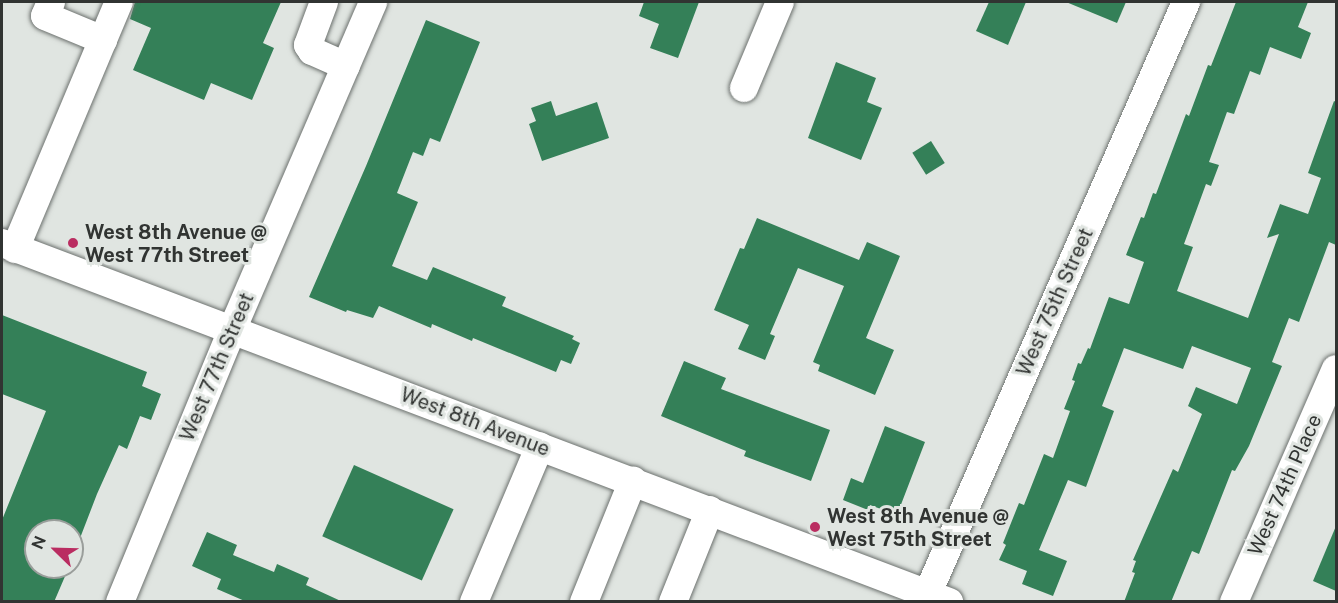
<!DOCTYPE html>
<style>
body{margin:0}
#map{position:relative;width:1338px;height:603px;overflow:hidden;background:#e0e5e1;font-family:"Public Sans",sans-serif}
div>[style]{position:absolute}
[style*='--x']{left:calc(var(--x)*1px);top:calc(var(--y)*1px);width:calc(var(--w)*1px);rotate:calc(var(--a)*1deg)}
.building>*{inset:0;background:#348058;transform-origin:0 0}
.roads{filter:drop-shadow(0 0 2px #6c716e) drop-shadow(0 0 2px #6c716e)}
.minor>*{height:28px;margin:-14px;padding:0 14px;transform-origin:14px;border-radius:14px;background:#fff}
.dots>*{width:16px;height:16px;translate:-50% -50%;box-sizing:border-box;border:3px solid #e0e5e1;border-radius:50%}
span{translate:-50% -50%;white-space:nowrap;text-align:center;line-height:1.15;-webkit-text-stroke:6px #e0e5e1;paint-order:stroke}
.poi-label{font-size:20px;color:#313432;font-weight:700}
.left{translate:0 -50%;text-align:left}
.street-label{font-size:20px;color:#313432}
.frame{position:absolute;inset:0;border:3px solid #313432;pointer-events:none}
.north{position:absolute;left:24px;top:519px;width:60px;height:60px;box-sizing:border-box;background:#e0e5e1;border:2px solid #9a9e9b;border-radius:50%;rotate:293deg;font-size:16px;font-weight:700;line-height:24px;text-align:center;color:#313432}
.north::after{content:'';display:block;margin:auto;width:21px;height:27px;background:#ba2d61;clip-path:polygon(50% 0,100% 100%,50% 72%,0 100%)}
</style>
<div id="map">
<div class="building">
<div style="clip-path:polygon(135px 2px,281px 2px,263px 43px,274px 48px,252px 100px,211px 83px,204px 100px,133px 70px,151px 28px,130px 19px)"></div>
<div style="clip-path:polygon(644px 2px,699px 2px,678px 58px,650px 48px,659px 24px,639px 16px)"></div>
<div style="clip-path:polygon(989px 2px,1026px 2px,1008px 45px,976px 31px)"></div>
<div style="clip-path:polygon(1066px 2px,1126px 2px,1117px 23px)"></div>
<div style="clip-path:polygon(1236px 2px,1308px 2px,1298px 27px,1311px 33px,1301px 59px,1270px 47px,1260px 75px,1250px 71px,1234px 114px,1227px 112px,1209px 162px,1219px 165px,1211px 186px,1206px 184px,1184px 244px,1193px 247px,1177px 291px,1248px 318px,1279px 234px,1267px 238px,1280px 204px,1308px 214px,1321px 178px,1308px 173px,1334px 101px,1336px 102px,1336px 245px,1329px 242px,1299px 322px,1289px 318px,1272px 362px,1282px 366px,1249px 446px,1235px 471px,1232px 470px,1199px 554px,1192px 551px,1171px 602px,1124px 602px,1135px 573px,1132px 572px,1136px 561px,1133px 560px,1173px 469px,1178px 472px,1202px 414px,1188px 406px,1196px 387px,1237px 404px,1251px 368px,1192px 346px,1183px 369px,1124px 348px,1102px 406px,1114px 411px,1086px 487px,1068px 480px,1039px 550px,1067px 561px,1053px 596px,1022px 584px,1027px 571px,999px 560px,1006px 545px,1003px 543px,1019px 503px,1024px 505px,1044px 454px,1053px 458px,1070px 411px,1064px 409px,1075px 381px,1072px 380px,1078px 363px,1081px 364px,1088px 348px,1090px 349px,1109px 297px,1129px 304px,1144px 262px,1126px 255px,1141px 217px,1144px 218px,1153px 193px,1156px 194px,1186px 114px,1189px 116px,1208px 65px,1211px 66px)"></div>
<div style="clip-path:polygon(426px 20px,480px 42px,440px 142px,430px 138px,423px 156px,413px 152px,397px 193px,418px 202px,392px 266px,427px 280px,433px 267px,506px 297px,502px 306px,574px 336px,572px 339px,580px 343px,571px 364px,561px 360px,556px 372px,473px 338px,472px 341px,432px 324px,431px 328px,379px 306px,373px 318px,347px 310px,346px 312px,309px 297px,366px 166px)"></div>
<div style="clip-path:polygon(836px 62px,876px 78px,867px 102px,882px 108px,861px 160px,808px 138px)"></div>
<div style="clip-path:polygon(551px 101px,556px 116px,597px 102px,609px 138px,542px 161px,529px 124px,536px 121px,531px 108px)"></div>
<div style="left:931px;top:141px;width:26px;height:22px;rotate:58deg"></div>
<div style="clip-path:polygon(757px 218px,859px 260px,867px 242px,900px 256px,866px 338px,894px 350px,875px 395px,818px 371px,820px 365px,813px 362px,844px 286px,798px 268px,770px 334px,775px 336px,765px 360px,738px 349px,749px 325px,714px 310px,740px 248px,744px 249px)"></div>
<div style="clip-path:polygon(2px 315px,147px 372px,142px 386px,161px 394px,151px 420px,140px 416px,127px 449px,119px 445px,97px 494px,72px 559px,72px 531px,36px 531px,36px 567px,69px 567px,54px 602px,2px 602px,2px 520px,46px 411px,2px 394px)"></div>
<div style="clip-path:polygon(684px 361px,726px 378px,721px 389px,830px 430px,811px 481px,744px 456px,746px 451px,661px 416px)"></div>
<div style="clip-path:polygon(885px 426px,925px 442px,897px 515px,870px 505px,868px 510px,843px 500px,851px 478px,863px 483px)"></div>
<div style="left:354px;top:465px;width:109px;height:78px;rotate:24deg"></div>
<div style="clip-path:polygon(1336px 526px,1336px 591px,1313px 581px)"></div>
<div style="clip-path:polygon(207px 532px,237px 545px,233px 555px,274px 572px,277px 564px,309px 578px,306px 585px,343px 602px,247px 602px,217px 589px,221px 579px,192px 566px)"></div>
</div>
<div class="roads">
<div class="minor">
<div style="--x:51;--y:2;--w:15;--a:113"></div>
<div style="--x:45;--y:16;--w:63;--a:22.5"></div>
<div style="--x:324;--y:2;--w:46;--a:110.4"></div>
<div style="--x:308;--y:45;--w:7;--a:56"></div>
<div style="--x:312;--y:51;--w:37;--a:24"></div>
<div style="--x:744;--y:88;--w:93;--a:-67.3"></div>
<div style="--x:2;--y:243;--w:1013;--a:20.76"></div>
<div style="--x:15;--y:249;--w:268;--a:-67.2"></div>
<div style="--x:120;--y:602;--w:294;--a:-67.6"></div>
<div style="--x:232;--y:330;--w:357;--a:-66.7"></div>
<div style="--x:474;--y:602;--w:169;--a:-67.1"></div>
<div style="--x:584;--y:602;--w:131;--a:-68"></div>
<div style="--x:673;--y:602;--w:99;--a:-68.1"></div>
<div style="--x:924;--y:602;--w:655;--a:-66.41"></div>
<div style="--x:1234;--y:602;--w:254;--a:-66.4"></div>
</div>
</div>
<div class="dots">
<div style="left:73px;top:243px;background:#ba2d61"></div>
<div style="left:815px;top:527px;background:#ba2d61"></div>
</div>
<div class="poi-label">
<span class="left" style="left:85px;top:244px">West 8th Avenue @<br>West 77th Street</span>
<span class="left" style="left:827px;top:528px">West 8th Avenue @<br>West 75th Street</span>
</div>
<div class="street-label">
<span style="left:1055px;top:302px;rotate:-66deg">West 75th Street</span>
<span style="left:217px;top:367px;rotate:-67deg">West 77th Street</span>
<span style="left:475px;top:422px;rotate:21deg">West 8th Avenue</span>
<span style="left:1285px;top:485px;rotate:-66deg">West 74th Place</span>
</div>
<div class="frame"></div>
<div class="north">N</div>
</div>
